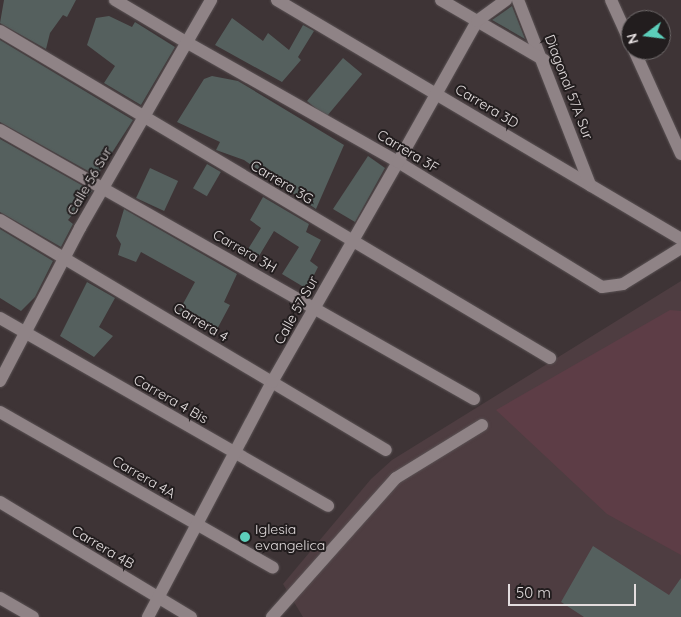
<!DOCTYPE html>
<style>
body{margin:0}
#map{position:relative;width:681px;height:617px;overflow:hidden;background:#3e3436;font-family:Quicksand,sans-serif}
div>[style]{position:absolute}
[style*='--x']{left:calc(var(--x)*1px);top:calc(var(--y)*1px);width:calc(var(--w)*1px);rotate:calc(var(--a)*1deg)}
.built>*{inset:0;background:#4e3d41}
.green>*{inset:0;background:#5d3d46}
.building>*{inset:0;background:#55605e;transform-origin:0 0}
.roads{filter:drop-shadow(0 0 1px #5a5254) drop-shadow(0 0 1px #5a5254)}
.minor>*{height:12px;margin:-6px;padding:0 6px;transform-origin:6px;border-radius:6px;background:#8f8386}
.tertiary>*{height:12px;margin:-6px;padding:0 6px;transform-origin:6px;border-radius:6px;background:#8f8386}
.dots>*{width:14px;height:14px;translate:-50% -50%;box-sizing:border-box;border:2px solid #221d1e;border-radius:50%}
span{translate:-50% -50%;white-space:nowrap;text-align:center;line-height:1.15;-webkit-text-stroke:4px #221d1e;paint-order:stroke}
.street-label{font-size:14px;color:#e3ddde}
.poi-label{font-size:14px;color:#e3ddde}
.left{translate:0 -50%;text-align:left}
.north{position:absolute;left:621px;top:10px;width:50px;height:50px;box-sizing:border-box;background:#221d1e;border:1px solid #6f6a6b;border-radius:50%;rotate:255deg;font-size:14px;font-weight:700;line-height:20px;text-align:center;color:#e3ddde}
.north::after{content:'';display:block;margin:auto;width:18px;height:22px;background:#5cceba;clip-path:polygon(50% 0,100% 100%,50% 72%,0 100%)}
.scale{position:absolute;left:508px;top:584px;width:128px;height:22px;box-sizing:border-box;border:2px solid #e3ddde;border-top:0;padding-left:6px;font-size:15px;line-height:18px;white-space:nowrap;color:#e3ddde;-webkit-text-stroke:4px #221d1e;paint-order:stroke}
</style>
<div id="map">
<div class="built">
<div style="clip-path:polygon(681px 281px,681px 617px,303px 617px,283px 584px,371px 479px,392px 460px)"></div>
</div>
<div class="green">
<div style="clip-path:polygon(670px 310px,681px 311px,681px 555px,607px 514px,496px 410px)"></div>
</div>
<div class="building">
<div style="clip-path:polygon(4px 0,76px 0,67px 17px,63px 15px,50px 33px,46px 49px,0 23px)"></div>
<div style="clip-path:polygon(512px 6px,525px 39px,492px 20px)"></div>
<div style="clip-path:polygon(109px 16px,132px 27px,135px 22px,175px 47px,141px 105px,104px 83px,115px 66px,87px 45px,96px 18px)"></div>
<div style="clip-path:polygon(232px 18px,263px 41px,268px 33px,289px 50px,303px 25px,314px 31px,298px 57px,301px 60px,282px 82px,215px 45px)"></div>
<div style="clip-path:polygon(0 40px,133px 120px,97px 176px,0 122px)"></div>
<div style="left:343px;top:58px;width:25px;height:56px;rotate:40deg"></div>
<div style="clip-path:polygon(212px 76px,238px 81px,344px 145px,316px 209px,244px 160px,216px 150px,220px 142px,177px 122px,204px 79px)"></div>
<div style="clip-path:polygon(0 139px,92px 191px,68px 220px,73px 224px,61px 247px,0 212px)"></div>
<div style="clip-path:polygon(368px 156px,385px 168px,355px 222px,333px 209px)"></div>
<div style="left:207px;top:164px;width:16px;height:28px;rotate:30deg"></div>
<div style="left:150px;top:168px;width:31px;height:33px;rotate:25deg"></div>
<div style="clip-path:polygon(263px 197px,309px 224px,306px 232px,321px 240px,310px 261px,318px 267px,307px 289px,282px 274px,299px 247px,274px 231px,256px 261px,245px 254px,261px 228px,250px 220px)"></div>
<div style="clip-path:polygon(124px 209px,237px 274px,224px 302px,230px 305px,215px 333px,178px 313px,195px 282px,141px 252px,136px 262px,118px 255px,121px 244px,116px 236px)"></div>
<div style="clip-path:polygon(0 229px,53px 261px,35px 297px,21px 311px,0 298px)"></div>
<div style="clip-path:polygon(87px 282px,115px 298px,99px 327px,113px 336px,94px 357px,60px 336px)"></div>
<div style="clip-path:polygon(593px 546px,669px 595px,681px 578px,681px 617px,584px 617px,561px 602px)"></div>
</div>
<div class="roads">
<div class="minor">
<div style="--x:115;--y:0;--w:82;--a:30.6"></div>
<div style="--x:277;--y:0;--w:469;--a:30.6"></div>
<div style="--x:518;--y:0;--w:199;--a:68.7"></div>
<div style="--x:611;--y:0;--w:48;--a:65.6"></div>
<div style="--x:477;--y:21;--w:78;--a:30.2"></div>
<div style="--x:0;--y:31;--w:640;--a:30.73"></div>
<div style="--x:634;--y:50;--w:114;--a:65.7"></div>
<div style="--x:0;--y:130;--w:545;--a:29.58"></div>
<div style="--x:0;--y:220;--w:449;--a:30.8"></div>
<div style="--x:0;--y:318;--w:378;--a:29.8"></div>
<div style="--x:0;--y:412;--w:314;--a:29.7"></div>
<div style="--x:0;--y:502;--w:223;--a:31.1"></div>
<div style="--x:0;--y:598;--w:38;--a:30"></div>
<div style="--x:148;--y:617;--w:266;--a:-62.2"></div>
<div style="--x:272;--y:382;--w:254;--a:-60.2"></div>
<div style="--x:398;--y:162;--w:239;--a:31.5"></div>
<div style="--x:602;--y:287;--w:21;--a:-8"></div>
<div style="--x:623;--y:284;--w:68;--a:-31.8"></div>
<div style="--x:272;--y:617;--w:186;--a:-48.3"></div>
<div style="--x:396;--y:478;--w:101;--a:-31.6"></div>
</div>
<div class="tertiary">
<div style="--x:441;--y:0;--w:42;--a:30.3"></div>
<div style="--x:186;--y:42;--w:244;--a:29.5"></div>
<div style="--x:398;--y:162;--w:162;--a:-60.7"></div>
<div style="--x:477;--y:21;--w:36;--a:-36"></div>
<div style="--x:0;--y:381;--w:173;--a:-62.4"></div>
<div style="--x:80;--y:228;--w:263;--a:-60.1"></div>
</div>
</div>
<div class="dots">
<div style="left:245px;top:537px;background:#5cceba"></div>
</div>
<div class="street-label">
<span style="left:569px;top:87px;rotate:69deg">Diagonal 57A Sur</span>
<span style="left:487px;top:106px;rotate:31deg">Carrera 3D</span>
<span style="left:408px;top:151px;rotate:31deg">Carrera 3F</span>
<span style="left:89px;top:181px;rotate:-60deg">Calle 56 Sur</span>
<span style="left:282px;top:182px;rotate:31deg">Carrera 3G</span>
<span style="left:245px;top:251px;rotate:30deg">Carrera 3H</span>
<span style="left:296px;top:310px;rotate:-61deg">Calle 57 Sur</span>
<span style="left:201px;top:322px;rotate:31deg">Carrera 4</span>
<span style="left:171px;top:399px;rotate:30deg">Carrera 4 Bis</span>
<span style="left:144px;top:477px;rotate:30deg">Carrera 4A</span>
<span style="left:103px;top:547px;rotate:31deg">Carrera 4B</span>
</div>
<div class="poi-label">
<span class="left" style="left:255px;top:537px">Iglesia<br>evangelica</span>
</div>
<div class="north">N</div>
<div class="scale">50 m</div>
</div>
